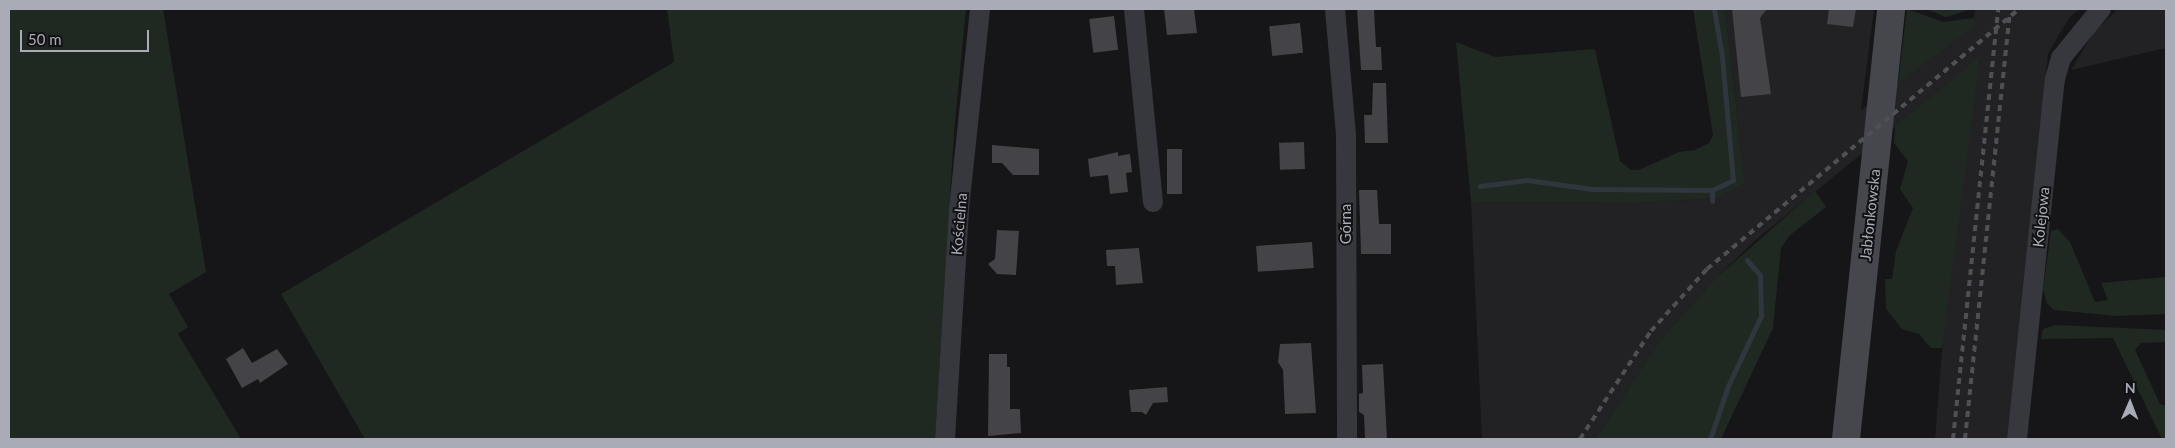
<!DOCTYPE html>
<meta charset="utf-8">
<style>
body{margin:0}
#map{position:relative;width:2175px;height:448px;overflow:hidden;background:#161618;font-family:Lato,sans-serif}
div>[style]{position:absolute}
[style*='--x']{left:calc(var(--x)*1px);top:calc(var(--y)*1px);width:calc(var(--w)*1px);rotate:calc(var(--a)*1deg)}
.built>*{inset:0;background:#222225}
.green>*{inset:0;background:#202822}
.stream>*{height:5px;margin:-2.5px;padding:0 2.5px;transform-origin:2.5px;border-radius:2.5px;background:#2f363d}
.building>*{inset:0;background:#434348;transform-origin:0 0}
.street>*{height:20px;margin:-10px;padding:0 10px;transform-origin:10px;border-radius:10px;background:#37383d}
.secondary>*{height:28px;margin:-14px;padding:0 14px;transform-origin:14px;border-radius:14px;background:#45474d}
.rail>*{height:4px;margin-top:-2px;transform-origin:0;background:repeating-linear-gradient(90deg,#4e5056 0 6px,transparent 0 11px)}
span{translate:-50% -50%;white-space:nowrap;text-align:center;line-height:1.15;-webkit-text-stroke:4px #111113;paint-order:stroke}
.street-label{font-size:15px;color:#a9acb7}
.frame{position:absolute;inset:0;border:10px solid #a9acb7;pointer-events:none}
.north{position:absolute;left:2105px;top:378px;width:50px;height:50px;-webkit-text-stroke:4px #111113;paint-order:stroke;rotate:1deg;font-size:14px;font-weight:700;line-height:20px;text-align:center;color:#a9acb7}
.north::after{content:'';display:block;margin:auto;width:18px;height:22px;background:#a9acb7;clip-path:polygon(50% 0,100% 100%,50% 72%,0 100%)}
.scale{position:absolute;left:20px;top:30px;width:129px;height:22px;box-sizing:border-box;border:2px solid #a9acb7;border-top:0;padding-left:6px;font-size:15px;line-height:18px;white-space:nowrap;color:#a9acb7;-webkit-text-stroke:4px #111113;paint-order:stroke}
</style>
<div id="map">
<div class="built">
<div style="clip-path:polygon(1725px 9px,1874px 9px,1861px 110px,1973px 27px,1975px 9px,2079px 9px,2069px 18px,2048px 54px,2007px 439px,1935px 439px,1947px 289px,1980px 58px,1758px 238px,1716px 278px,1661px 339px,1595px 439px,1482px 439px,1471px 202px,1639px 203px,1719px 198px,1745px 183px)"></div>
<div style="clip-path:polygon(2118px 9px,2166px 9px,2166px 48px,2071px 70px,2094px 32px)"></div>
</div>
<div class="green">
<div style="clip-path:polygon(9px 9px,163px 9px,206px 272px,169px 294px,188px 327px,178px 334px,241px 439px,9px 439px)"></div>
<div style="clip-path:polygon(667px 9px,966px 9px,954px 132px,935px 439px,365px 439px,281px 294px,674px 62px)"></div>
<div style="clip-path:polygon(1693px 9px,1725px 9px,1745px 183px,1719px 198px,1639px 203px,1471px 202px,1456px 42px,1495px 57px,1595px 49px,1620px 161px,1631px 170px,1639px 170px,1679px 152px,1695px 150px,1709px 143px,1713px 135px)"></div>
<div style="clip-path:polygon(1907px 9px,1943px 22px,1974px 18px,1974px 27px,1898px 83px)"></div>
<div style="clip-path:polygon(1926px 9px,1972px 9px,1946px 17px)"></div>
<div style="clip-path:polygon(1980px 57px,1942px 348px,1931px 348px,1919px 334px,1902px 329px,1886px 309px,1885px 279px,1892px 279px,1896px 251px,1913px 208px,1900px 189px,1908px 161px,1894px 143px,1895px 126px)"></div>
<div style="clip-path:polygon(1815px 191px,1826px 207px,1789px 236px,1781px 248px,1773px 328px,1721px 439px,1595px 439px,1661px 339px,1716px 278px)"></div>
<div style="clip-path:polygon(2058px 229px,2070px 242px,2095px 302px,2108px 300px,2101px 283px,2166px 277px,2166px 314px,2117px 316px,2054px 310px,2047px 303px,2043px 290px,2051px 231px)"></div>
<div style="clip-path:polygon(2056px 325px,2166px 330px,2166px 342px,2141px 343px,2135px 350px,2160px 404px,2166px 406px,2166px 439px,2162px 439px,2113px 338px,2041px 339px,2043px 329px)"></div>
</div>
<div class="stream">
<div style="--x:1480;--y:186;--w:47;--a:-7.3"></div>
<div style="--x:1527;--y:180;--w:66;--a:7.9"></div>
<div style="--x:1592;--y:189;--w:120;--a:0.5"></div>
<div style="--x:1712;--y:201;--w:11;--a:-90"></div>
<div style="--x:1712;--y:190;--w:23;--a:-25"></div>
<div style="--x:1733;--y:180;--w:124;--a:-95.1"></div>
<div style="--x:1722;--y:56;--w:48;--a:-99.7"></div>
<div style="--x:1710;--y:439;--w:56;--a:-71.2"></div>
<div style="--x:1728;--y:386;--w:77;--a:-64.8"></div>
<div style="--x:1761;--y:316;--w:41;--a:-91.4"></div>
<div style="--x:1760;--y:275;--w:20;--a:-131"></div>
</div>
<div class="building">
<div style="clip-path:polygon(1164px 9px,1194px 9px,1197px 33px,1167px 35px)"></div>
<div style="clip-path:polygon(1357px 9px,1374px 9px,1376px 47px,1381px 47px,1382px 70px,1361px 70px)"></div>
<div style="clip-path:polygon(1732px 9px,1767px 9px,1760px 18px,1771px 94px,1741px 97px)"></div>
<div style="clip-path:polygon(1829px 9px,1856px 9px,1853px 27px,1827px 24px)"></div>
<div style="left:1114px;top:16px;width:34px;height:25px;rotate:83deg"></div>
<div style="left:1300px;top:23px;width:30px;height:31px;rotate:84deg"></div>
<div style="clip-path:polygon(1373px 83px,1386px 83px,1388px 143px,1365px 143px,1364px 115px,1372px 115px)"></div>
<div style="left:1304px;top:142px;width:27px;height:25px;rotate:88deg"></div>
<div style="clip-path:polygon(992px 145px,1039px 149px,1039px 175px,1013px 175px,1002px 163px,992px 163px)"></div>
<div style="left:1167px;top:149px;width:15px;height:45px"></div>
<div style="clip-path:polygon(1118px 152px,1118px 156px,1130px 154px,1132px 172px,1126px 173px,1128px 192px,1110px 194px,1108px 175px,1090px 177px,1088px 159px)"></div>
<div style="clip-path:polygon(1359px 190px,1377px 190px,1379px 224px,1391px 224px,1391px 254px,1361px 254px)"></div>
<div style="clip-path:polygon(997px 230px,1019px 231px,1016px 275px,997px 274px,988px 264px,995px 259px)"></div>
<div style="left:1312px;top:242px;width:26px;height:56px;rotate:86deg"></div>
<div style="clip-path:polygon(1139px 248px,1143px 283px,1116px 285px,1115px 266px,1107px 266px,1106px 250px)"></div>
<div style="clip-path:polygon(1311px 343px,1316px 413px,1285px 414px,1283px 370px,1278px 362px,1280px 344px)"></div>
<div style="clip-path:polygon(243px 348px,252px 363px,277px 349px,288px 364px,260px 383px,258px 379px,242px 388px,226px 359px)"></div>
<div style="clip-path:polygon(989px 354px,1007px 354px,1007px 367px,1010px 367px,1010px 409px,1020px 409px,1021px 433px,988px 436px)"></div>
<div style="clip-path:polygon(1383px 364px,1387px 439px,1365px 439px,1364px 415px,1359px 412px,1359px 394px,1363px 393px,1362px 365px)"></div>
<div style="clip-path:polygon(1167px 387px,1168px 402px,1153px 403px,1146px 415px,1142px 412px,1131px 412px,1129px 390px)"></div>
</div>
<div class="street">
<div style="--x:1134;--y:9;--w:194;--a:84.4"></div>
<div style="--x:1335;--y:9;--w:127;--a:85"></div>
<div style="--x:1346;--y:136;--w:303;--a:89.8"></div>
<div style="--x:945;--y:439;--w:230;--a:-86.5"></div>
<div style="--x:959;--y:209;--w:201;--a:-84"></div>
<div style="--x:2017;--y:439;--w:362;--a:-84"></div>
<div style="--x:2055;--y:79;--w:22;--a:-74"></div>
<div style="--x:2061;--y:58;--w:63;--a:-50.8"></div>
</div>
<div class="secondary">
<div style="--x:1846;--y:439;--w:432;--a:-84"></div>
</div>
<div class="rail">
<div style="--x:1580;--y:439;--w:129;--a:-56.7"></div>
<div style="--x:1651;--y:331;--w:84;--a:-47.9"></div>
<div style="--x:1707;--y:269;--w:406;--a:-39.8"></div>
<div style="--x:1953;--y:439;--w:432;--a:-84"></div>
<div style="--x:1965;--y:439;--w:427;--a:-84"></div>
</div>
<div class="street-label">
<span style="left:1870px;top:215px;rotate:-84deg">Jabłonkowska</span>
<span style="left:2041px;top:217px;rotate:-84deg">Kolejowa</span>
<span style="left:959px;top:224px;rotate:-85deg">Kościelna</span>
<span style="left:1346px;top:224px;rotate:-90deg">Górna</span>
</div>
<div class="frame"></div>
<div class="north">N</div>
<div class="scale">50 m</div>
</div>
